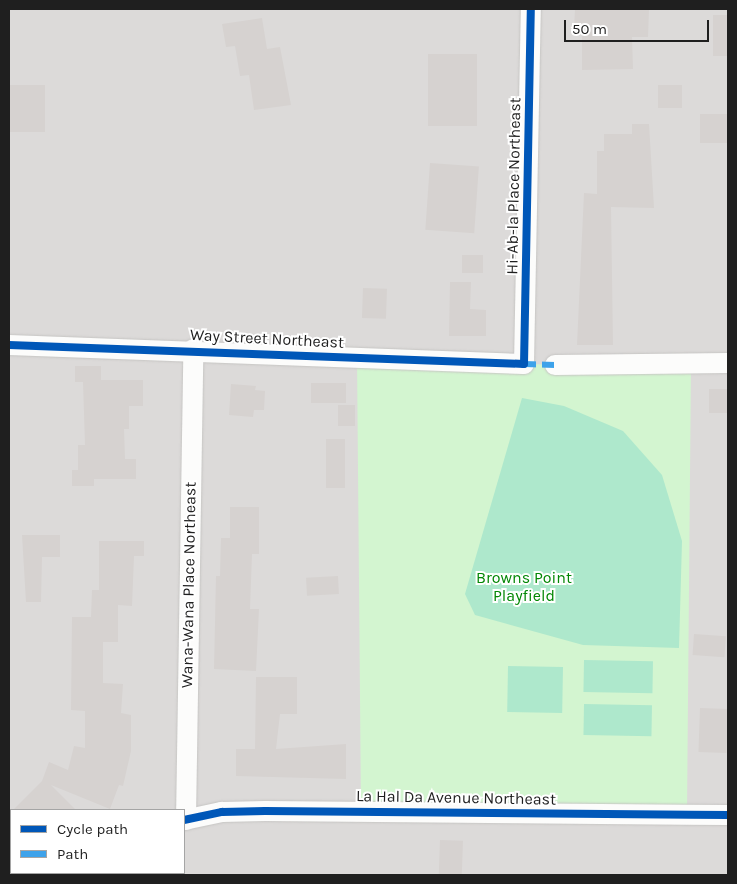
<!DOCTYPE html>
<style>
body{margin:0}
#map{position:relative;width:737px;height:884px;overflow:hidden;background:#edeae7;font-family:Karla,sans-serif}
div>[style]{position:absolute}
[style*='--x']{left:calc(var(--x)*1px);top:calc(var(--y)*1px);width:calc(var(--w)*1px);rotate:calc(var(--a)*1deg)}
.residential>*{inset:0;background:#dcdad9}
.park>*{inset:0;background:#d3f5d0}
.pitch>*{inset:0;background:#aee8cc;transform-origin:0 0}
.building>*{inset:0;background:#d6d2d0;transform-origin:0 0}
.roads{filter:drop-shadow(0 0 1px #c6c5c3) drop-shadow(0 0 1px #c6c5c3)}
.street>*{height:20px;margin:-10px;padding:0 10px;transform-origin:10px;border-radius:10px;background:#fcfcfb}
.quiet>*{height:6px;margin-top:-3px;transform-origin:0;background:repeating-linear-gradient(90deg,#3da2ea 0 12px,transparent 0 18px)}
.cycleway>*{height:8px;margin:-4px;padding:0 4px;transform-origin:4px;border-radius:4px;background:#0057b8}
span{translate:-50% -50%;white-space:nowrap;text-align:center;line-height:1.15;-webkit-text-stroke:4px #fff;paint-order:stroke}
.street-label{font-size:16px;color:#1f1f1f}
.park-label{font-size:16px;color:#028704}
.frame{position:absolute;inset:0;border:10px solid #1f1f1f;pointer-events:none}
.legend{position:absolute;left:10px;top:809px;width:175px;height:65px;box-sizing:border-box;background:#fff;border:1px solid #a5a5a5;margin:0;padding:6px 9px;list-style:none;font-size:15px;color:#1f1f1f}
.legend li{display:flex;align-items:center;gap:10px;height:25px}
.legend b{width:25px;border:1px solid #a5a5a5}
.scale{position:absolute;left:564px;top:20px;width:145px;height:22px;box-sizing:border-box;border:2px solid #1f1f1f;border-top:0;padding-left:6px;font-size:15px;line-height:18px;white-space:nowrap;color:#1f1f1f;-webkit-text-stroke:4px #fff;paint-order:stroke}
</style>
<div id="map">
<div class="residential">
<div style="clip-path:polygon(evenodd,9px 9px,728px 9px,728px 875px,9px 875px,9px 9px,11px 810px,184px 810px,184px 873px,11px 873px,11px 810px)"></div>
</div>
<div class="park">
<div style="clip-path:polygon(357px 357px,555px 365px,691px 363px,687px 814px,361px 810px)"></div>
</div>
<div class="pitch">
<div style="clip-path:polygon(522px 398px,564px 406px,623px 431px,662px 475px,682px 541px,679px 648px,583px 645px,475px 615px,465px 594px)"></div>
<div style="left:584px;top:660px;width:69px;height:32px;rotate:1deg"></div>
<div style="left:508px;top:666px;width:55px;height:46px;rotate:1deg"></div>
<div style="left:584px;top:704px;width:68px;height:31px;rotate:1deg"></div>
</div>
<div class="building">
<div style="clip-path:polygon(575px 9px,649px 9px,648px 37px,632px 37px,633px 69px,582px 70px,582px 29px,574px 29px)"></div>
<div style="left:713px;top:15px;width:15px;height:41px"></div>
<div style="clip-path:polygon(262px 18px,267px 49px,280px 47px,291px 105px,254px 110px,249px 75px,240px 76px,235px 46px,226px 47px,222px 24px)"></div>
<div style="left:428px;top:54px;width:49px;height:72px"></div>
<div style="left:9px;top:85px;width:36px;height:47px"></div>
<div style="left:658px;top:85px;width:24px;height:23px"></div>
<div style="left:700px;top:114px;width:27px;height:29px"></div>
<div style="clip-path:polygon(632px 124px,649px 124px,654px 208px,611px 207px,613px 345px,577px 345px,584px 193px,597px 194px,597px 151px,604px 151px,604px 134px,632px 134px)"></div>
<div style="left:430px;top:163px;width:49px;height:67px;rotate:4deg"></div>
<div style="left:462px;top:255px;width:21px;height:18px"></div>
<div style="clip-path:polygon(450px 282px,471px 282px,470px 309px,486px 310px,486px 336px,449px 336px)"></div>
<div style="left:363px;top:288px;width:24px;height:30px;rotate:2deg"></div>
<div style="clip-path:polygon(75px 366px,101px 366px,101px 380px,143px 380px,143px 406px,129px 406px,129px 429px,124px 429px,125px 459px,136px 459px,136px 479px,94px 479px,94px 486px,72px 486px,72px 470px,78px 470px,78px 445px,85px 445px,83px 382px,75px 382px)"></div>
<div style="left:311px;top:383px;width:35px;height:20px"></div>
<div style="clip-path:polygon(231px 384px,256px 386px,255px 390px,265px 391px,264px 410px,254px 410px,253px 417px,229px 415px)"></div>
<div style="left:709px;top:389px;width:19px;height:24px"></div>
<div style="left:338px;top:405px;width:17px;height:21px"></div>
<div style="left:326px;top:439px;width:19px;height:49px"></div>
<div style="clip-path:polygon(230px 507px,259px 507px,259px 554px,252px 554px,250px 609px,259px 609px,256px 671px,214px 669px,216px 576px,220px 576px,221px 538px,230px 538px)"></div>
<div style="clip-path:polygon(22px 535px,60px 535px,60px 557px,42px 557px,41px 602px,26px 602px)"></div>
<div style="clip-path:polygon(99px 541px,144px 541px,144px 556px,134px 556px,132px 606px,118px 605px,118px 642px,103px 642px,103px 683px,123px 684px,121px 713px,131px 715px,131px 751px,123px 786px,119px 785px,110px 809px,51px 785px,76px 810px,13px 810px,42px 781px,49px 762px,68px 770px,74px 746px,85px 748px,85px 711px,71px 710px,72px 617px,91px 617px,92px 590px,99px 590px)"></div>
<div style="left:338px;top:576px;width:18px;height:32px;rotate:87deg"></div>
<div style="left:694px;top:634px;width:32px;height:21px;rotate:4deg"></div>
<div style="clip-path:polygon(256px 677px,297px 677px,297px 714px,280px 714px,276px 749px,346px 744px,346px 779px,236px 776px,236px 749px,255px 749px)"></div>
<div style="left:700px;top:708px;width:28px;height:44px;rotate:2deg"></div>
<div style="left:440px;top:840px;width:23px;height:35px;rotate:2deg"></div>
</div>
<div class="roads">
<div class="street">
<div style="--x:9;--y:345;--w:515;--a:2.11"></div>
<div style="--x:524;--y:364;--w:355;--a:-88.9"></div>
<div style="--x:555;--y:365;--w:173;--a:-0.7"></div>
<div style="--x:184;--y:820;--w:39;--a:-12"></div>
<div style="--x:222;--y:812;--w:43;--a:-1.3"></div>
<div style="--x:265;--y:811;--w:463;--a:0.5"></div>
<div style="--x:186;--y:820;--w:471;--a:-89.1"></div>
<div style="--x:105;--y:875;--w:4;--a:-34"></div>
</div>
</div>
<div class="quiet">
<div style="--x:524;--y:364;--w:31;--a:2"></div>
</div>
<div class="cycleway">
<div style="--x:9;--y:345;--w:515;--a:2.11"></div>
<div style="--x:524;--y:364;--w:355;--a:-88.9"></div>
<div style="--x:184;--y:820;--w:39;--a:-12"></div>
<div style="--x:222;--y:812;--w:43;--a:-1.3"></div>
<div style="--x:265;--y:811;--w:463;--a:0.5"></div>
</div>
<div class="street-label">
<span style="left:514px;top:186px;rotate:-89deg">Hi-Ab-la Place Northeast</span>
<span style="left:267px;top:339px;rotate:3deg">Way Street Northeast</span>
<span style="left:189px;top:585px;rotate:-89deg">Wana-Wana Place Northeast</span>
<span style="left:456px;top:798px;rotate:1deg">La Hal Da Avenue Northeast</span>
</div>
<div class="park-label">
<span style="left:524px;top:587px">Browns Point<br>Playfield</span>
</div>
<div class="frame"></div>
<ul class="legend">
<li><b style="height:6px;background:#0057b8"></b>Cycle path</li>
<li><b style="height:6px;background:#3da2ea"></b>Path</li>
</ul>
<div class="scale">50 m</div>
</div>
